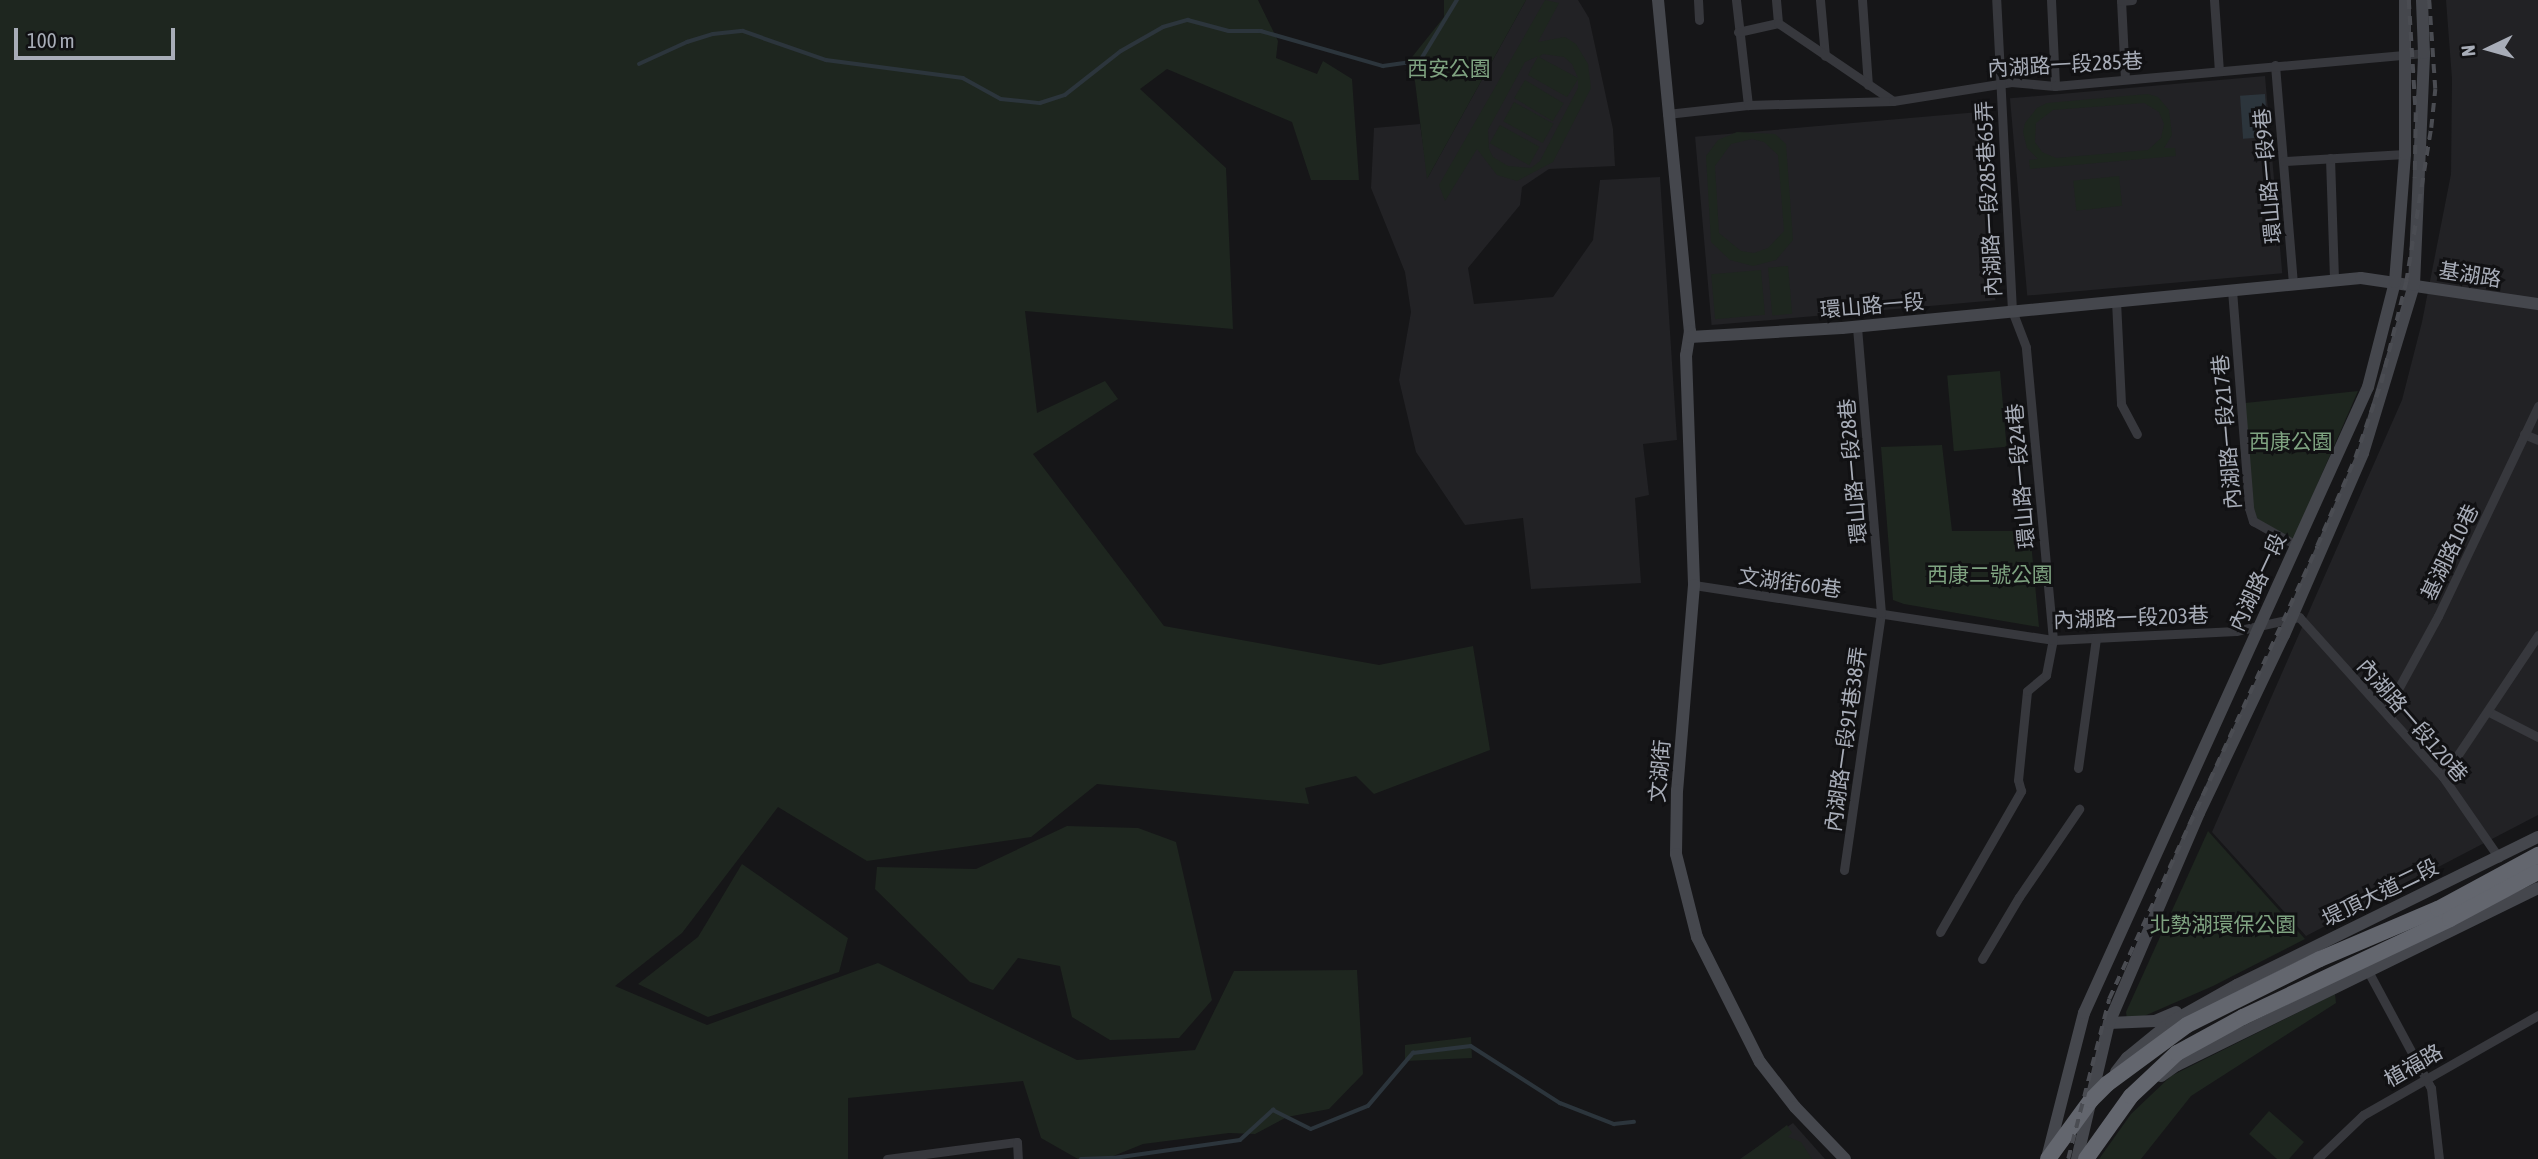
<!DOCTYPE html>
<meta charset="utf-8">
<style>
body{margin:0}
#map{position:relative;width:2538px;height:1159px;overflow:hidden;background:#161618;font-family:"Asap Condensed","Noto Sans TC",sans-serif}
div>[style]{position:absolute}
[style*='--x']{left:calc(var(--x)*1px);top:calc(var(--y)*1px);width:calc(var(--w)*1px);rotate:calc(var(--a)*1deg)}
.built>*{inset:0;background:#222225;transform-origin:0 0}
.green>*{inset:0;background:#1e261f;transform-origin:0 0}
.water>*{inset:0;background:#2c353c;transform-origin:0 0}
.stream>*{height:3.5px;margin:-1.75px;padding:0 1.75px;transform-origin:1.75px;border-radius:1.75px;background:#2c353c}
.street>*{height:9px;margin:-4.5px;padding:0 4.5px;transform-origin:4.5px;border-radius:4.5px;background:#37383d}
.secondary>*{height:12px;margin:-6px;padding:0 6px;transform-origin:6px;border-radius:6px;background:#45474d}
.highway>*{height:16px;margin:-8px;padding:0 8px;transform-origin:8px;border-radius:8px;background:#63666e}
.rail>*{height:3.5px;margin-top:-1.75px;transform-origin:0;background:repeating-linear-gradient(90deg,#4a4c52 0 9px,transparent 0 16px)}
span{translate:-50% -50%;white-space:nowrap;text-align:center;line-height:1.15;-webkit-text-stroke:6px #111113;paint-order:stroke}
.street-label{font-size:21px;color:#a8adb8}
.park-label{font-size:21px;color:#7fa381}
.north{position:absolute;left:2454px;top:14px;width:70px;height:70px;-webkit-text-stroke:5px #111113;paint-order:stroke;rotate:265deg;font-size:19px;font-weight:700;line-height:28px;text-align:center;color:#a8adb8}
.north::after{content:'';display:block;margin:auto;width:24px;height:32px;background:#a8adb8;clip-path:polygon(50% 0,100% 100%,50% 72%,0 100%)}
.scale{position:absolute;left:14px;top:28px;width:161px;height:32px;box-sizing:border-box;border:4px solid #a8adb8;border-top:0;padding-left:9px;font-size:21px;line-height:24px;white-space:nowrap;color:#a8adb8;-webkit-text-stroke:5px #111113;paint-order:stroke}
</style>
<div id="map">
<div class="built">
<div style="clip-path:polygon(1526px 0,1578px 0,1589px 18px,1613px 129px,1615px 166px,1549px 169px,1522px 187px,1520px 205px,1468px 268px,1474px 304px,1553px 297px,1593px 240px,1600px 180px,1660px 177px,1677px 440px,1643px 444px,1649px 495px,1635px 498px,1641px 583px,1531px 589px,1523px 518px,1465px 525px,1416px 452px,1399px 380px,1411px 312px,1405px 272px,1371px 188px,1374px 128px,1420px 124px,1428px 177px)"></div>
<div style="clip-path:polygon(2446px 0,2538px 0,2538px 815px,2306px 936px,2212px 832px,2402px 400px,2422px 322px,2451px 174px,2452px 79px)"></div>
<div style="left:2265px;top:76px;width:198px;height:256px;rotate:85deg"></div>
<div style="left:1979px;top:112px;width:189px;height:285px;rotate:85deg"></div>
<div style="clip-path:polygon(1793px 1123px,1825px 1159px,1740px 1159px)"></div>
</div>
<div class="green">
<div style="clip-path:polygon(0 0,1258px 0,1278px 41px,1276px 58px,1317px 74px,1323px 61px,1352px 79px,1359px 180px,1311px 180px,1292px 122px,1167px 69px,1140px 89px,1226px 168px,1233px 329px,1025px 311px,1037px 413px,1105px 381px,1118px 399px,1033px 454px,1164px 626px,1379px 665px,1473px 646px,1490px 750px,1374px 794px,1356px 776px,1305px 788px,1309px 804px,1097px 784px,1031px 837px,867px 861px,778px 807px,682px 933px,615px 986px,707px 1025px,878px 963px,1077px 1060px,1195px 1050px,1234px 971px,1357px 970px,1363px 1074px,1329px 1109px,1287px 1117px,1255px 1134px,1229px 1133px,1143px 1144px,1106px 1159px,1078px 1159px,1041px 1138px,1023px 1081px,848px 1098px,848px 1159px,0 1159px)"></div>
<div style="clip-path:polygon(1444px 0,1526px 0,1427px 179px,1412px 57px,1444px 17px)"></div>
<div style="clip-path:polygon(evenodd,1545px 0,1559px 3px,1538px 42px,1565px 37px,1576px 44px,1588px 64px,1591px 88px,1553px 162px,1517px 181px,1497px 175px,1477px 149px,1445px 201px,1439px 185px,1545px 0,1543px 54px,1564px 57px,1572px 64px,1578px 78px,1539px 57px,1543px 54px,1545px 0,1538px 56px,1528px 75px,1567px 97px,1578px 79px,1578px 88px,1540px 161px,1531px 168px,1508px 166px,1493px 157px,1489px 149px,1488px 130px,1525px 62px,1538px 56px)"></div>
<div style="left:1525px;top:80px;width:45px;height:21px;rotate:31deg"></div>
<div style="clip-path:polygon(evenodd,2148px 94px,2158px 97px,2169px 110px,2172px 135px,2164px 148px,2175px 148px,2176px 156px,2030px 169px,2029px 160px,2038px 159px,2027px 148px,2023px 132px,2025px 123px,2037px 108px,2047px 103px,2148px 94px,2144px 103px,2159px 112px,2164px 124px,2161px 138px,2148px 150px,2056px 158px,2042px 152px,2035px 142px,2036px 123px,2053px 110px,2144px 103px)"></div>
<div style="left:1514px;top:102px;width:45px;height:22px;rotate:29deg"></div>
<div style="left:1500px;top:125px;width:45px;height:21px;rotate:29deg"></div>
<div style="clip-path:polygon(evenodd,1737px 132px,1775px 134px,1786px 144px,1793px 240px,1776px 260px,1753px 266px,1730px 260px,1711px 242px,1706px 156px,1718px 140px,1737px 132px,1752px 139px,1764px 142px,1778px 155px,1784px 231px,1768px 248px,1754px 253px,1741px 251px,1719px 233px,1715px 166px,1731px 144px,1752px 139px)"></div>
<div style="left:2119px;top:176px;width:30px;height:46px;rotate:84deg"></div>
<div style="left:1788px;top:266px;width:48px;height:20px;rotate:85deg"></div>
<div style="left:1761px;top:270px;width:45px;height:50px;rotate:85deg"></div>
<div style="left:2000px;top:371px;width:76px;height:53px;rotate:85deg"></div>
<div style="clip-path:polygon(2358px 391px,2291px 545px,2254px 526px,2245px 403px)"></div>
<div style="clip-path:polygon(1942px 445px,1952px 531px,2030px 531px,2039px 627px,1904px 604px,1893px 600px,1881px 447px)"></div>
<div style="clip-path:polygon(1067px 826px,1138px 828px,1176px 842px,1212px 1000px,1179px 1038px,1110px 1040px,1072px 1017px,1060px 966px,1018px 958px,993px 990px,970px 982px,875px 889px,877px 867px,976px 869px)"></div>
<div style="clip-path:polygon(2208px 831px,2305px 939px,2213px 986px,2135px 1020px,2127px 1019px,2126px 1012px)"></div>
<div style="clip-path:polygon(742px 864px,848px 938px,839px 972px,708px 1017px,638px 984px,698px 937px)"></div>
<div style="clip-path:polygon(2335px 994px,2336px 1003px,2191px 1096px,2141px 1159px,2099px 1159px,2131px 1114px,2171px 1076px)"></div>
<div style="clip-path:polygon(1471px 1037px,1472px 1058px,1405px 1061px,1405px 1045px)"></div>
<div style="clip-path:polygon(2269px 1111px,2304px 1142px,2289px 1159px,2277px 1159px,2249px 1134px)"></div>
<div style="clip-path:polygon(1787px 1125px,1792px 1133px,1788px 1137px,1801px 1142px,1812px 1159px,1741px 1159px)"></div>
</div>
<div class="water">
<div style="left:2265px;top:94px;width:43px;height:25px;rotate:86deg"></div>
</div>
<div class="stream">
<div style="--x:639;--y:64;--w:53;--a:-24.6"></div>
<div style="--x:687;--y:42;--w:27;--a:-17"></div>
<div style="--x:713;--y:34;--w:30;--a:-6"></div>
<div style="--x:743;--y:31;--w:88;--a:19.3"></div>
<div style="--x:826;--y:60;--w:138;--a:7.5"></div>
<div style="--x:963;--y:78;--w:43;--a:28.9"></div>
<div style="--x:1001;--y:99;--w:39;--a:6"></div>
<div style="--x:1040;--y:103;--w:26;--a:-18"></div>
<div style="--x:1065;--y:95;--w:71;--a:-38.2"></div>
<div style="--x:1121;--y:51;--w:48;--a:-29.7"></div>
<div style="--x:1163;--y:27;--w:26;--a:-16"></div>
<div style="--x:1188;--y:20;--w:42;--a:15"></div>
<div style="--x:1229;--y:31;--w:32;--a:0"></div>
<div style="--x:1261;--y:31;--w:127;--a:16"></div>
<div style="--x:1383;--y:66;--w:37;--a:-8"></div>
<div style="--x:1420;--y:61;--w:71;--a:-58.8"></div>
<div style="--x:1081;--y:1159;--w:33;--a:-2"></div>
<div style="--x:1114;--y:1158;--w:127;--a:-8.1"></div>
<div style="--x:1240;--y:1140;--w:45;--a:-42.3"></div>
<div style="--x:1273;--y:1110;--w:42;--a:26.6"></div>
<div style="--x:1311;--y:1129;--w:61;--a:-22"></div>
<div style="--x:1368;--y:1106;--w:70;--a:-49.7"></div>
<div style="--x:1413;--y:1053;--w:58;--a:-6.9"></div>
<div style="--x:1471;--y:1046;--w:106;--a:32.6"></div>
<div style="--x:1560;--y:1103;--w:58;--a:21.3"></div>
<div style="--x:1614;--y:1124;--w:20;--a:-6"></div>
</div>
<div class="street">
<div style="--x:1698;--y:0;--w:20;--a:87"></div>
<div style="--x:1736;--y:0;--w:106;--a:83.5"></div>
<div style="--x:1776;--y:0;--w:23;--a:85"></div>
<div style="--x:1820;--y:0;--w:56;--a:84.9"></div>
<div style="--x:1862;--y:0;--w:85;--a:86"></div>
<div style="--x:2051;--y:0;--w:86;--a:87.3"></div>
<div style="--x:2121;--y:0;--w:79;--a:87.1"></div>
<div style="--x:2214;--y:0;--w:71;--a:86"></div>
<div style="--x:2121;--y:1;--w:11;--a:-5"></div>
<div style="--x:1738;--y:32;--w:41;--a:-12.7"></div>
<div style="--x:1778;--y:23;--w:139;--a:34.1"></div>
<div style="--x:2275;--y:65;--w:220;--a:85.3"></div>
<div style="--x:1667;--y:114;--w:81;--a:-6.3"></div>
<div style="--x:1748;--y:105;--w:145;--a:-1.6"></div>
<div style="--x:1893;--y:101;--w:120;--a:-9.1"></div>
<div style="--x:2011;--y:82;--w:44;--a:5.2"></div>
<div style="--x:2055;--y:86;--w:370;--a:-5.1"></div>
<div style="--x:2330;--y:158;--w:122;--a:88.1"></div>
<div style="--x:2284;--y:161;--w:121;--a:-3.3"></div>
<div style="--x:2232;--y:290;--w:219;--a:85.5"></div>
<div style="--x:2249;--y:508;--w:14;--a:73"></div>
<div style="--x:2253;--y:521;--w:49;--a:29.2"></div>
<div style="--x:2116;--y:301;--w:103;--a:87.2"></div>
<div style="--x:2121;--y:404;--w:34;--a:62"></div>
<div style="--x:2524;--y:434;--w:15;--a:23"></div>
<div style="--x:1694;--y:585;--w:363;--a:8.7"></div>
<div style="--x:2053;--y:640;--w:183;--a:-2.8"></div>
<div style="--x:2236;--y:631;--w:65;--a:-12.5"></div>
<div style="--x:2299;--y:617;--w:215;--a:48"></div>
<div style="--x:2443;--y:777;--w:98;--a:55.3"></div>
<div style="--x:2386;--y:711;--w:108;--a:-61.3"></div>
<div style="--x:2438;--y:616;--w:233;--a:-64.5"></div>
<div style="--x:2489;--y:712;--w:55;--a:27"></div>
<div style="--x:2078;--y:768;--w:131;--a:-82.1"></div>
<div style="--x:2443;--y:777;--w:171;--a:-56.2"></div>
<div style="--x:1844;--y:870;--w:260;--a:-81.8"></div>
<div style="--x:1881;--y:613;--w:288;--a:-94.8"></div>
<div style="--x:1940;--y:932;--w:163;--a:-60.1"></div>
<div style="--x:2021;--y:791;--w:11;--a:-105"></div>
<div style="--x:2018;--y:780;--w:89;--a:-84.2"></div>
<div style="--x:2027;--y:691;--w:25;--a:-40"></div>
<div style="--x:2046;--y:675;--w:36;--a:-79"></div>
<div style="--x:2053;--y:640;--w:294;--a:-95.3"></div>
<div style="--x:2026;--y:347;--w:39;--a:-111"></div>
<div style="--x:2012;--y:311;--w:311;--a:-92.9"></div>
<div style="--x:1982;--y:959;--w:72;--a:-59.2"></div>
<div style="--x:2019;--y:897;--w:107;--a:-55.7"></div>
<div style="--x:2369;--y:973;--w:131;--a:61.7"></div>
<div style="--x:2431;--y:1088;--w:71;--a:83.6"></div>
<div style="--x:887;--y:1159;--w:131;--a:-7.5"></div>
<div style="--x:1017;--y:1142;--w:17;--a:87"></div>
<div style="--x:2317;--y:1159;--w:64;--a:-43.7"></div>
<div style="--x:2363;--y:1115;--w:202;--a:-29.7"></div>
</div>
<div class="secondary">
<div style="--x:1658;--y:0;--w:333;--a:84.5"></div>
<div style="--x:1690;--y:331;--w:24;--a:99"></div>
<div style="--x:1686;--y:355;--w:230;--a:88"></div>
<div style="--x:1694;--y:585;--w:206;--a:94.7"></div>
<div style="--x:1677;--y:790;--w:64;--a:90.9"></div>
<div style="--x:1676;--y:854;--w:86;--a:75.8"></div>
<div style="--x:1697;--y:937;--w:140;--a:63.3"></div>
<div style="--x:1760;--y:1062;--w:57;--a:52.1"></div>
<div style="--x:1795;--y:1107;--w:72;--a:46.1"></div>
<div style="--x:1690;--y:337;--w:152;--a:-3.4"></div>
<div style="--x:1842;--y:328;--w:521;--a:-5.5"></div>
<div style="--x:2361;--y:278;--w:179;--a:8.4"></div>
<div style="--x:2109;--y:1023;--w:46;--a:-2.5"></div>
<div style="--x:2155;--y:1021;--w:23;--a:-23"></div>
<div style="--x:2116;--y:1072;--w:18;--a:-52"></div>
<div style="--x:2127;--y:1058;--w:57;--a:-39.3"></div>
<div style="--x:2171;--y:1022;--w:76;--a:-29.3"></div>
<div style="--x:2237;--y:985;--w:335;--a:-26.2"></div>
<div style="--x:2161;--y:1076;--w:19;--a:-35"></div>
<div style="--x:2177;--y:1065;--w:402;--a:-26.1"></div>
<div style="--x:2047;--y:1158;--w:150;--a:-75.7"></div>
<div style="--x:2084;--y:1013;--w:687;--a:-65.6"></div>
<div style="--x:2368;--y:387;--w:108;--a:-75.6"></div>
<div style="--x:2395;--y:282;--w:128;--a:-85.5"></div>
<div style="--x:2405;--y:154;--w:154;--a:-90"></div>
<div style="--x:2077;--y:1159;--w:140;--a:-76.8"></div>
<div style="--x:2109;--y:1023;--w:228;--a:-66.8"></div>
<div style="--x:2199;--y:813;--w:197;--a:-64.5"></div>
<div style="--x:2284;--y:635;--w:198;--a:-66.5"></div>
<div style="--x:2363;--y:453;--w:176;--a:-73.1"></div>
<div style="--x:2414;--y:285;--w:232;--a:-87.5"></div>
<div style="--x:2424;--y:53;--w:53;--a:-92.2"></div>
</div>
<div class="highway">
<div style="--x:2048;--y:1159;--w:73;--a:-53.9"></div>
<div style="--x:2091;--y:1100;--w:23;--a:-45"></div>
<div style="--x:2107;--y:1084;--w:99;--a:-36.4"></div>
<div style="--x:2187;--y:1025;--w:148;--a:-26.4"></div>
<div style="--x:2320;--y:959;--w:128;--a:-23"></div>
<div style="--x:2438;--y:909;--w:114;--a:-28.4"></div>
<div style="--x:2086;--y:1159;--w:77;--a:-54.5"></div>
<div style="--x:2131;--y:1096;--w:63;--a:-43.1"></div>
<div style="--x:2177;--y:1053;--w:75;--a:-28.6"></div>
<div style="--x:2243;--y:1017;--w:229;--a:-25.3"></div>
<div style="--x:2450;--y:919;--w:100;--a:-28.1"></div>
</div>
<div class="rail">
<div style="--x:2409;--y:0;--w:113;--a:86.5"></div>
<div style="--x:2416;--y:113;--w:65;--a:90.9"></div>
<div style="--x:2068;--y:1159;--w:165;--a:-75.6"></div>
<div style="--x:2109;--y:999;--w:498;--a:-65.3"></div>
<div style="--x:2317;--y:546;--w:96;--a:-66.6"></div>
<div style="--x:2355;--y:458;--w:79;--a:-70.9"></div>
<div style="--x:2381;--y:383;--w:104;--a:-76.1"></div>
<div style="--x:2406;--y:282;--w:156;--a:-80.8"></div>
<div style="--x:2431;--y:128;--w:39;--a:-84"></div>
<div style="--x:2435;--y:89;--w:89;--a:-93.9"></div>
</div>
<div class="street-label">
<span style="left:2065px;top:64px;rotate:-3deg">內湖路一段285巷</span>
<span style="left:2267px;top:176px;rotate:-95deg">環山路一段9巷</span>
<span style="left:1988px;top:199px;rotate:-93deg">內湖路一段285巷65弄</span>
<span style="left:2470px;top:274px;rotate:9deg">基湖路</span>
<span style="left:1872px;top:305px;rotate:-5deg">環山路一段</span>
<span style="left:2226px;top:432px;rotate:-95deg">內湖路一段217巷</span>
<span style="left:1852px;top:471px;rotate:-95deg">環山路一段28巷</span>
<span style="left:2020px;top:476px;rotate:-95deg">環山路一段24巷</span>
<span style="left:2449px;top:552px;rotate:-64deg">基湖路10巷</span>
<span style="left:1790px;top:582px;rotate:8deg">文湖街60巷</span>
<span style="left:2257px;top:582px;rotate:-65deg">內湖路一段</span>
<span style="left:2131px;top:617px;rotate:-2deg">內湖路一段203巷</span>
<span style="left:2413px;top:720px;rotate:49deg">內湖路一段120巷</span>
<span style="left:1845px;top:739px;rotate:-82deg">內湖路一段91巷38弄</span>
<span style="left:1659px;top:771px;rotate:-85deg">文湖街</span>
<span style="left:2380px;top:892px;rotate:-26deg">堤頂大道二段</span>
<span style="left:2413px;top:1065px;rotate:-30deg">植福路</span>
</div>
<div class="park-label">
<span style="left:1449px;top:68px">西安公園</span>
<span style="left:2291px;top:441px">西康公園</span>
<span style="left:1990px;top:574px">西康二號公園</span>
<span style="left:2223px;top:924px">北勢湖環保公園</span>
</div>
<div class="north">N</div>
<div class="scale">100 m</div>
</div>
